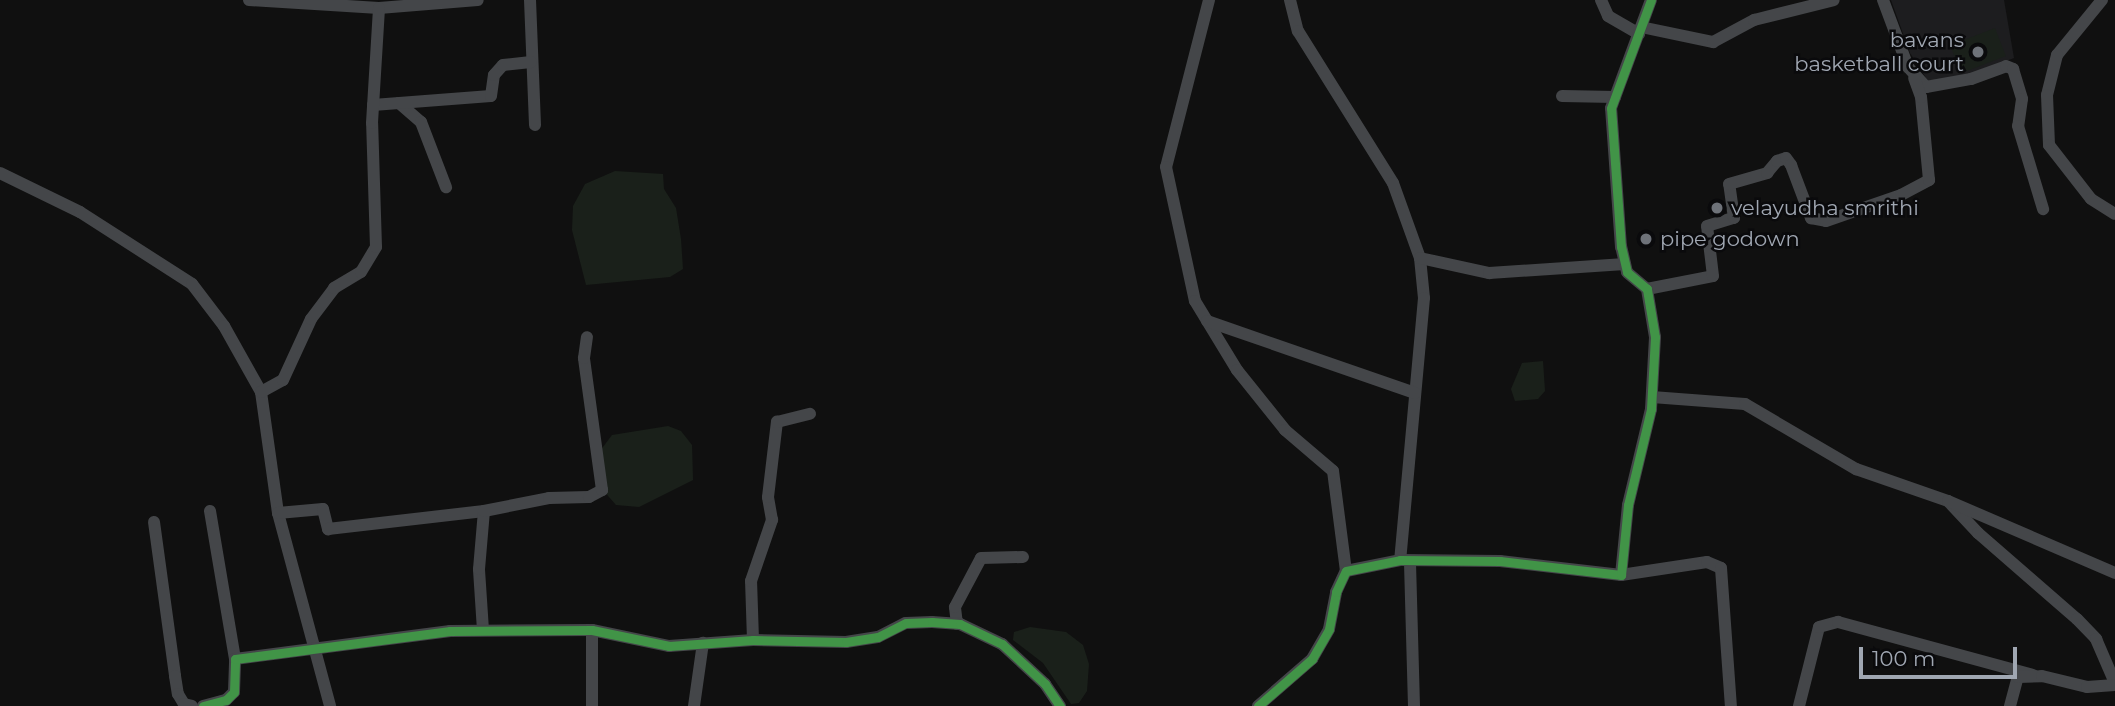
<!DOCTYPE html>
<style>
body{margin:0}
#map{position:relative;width:2115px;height:706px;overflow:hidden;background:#101010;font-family:Montserrat,sans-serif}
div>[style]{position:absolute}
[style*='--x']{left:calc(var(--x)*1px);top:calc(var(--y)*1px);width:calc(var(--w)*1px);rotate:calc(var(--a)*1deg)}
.built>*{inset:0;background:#1d1d1f}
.green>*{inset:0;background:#1a201a;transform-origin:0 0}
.minor>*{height:12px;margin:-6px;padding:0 6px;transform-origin:6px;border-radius:6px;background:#444649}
.cycleway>*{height:9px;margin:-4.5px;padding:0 4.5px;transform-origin:4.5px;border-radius:4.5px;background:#419447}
.dots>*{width:19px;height:19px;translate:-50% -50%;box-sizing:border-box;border:4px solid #0a0a0c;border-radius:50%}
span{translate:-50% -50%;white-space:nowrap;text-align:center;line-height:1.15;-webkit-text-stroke:5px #0a0a0c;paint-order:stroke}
.poi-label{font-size:21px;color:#a0a7b2}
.right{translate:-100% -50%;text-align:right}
.left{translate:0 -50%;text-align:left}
.scale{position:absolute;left:1859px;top:647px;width:158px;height:32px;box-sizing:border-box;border:4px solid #a0a7b2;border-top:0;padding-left:9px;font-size:21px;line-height:24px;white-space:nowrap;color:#a0a7b2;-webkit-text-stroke:5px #0a0a0c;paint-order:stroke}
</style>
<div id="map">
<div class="built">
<div style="clip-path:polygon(1891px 0,2004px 0,2014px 58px,1968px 76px,1928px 81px,1910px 53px)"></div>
</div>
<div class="green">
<div style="left:1995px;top:28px;width:30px;height:48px;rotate:69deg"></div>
<div style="clip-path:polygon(615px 171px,663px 174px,664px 189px,676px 208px,681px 239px,683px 269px,670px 277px,586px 285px,572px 230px,573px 206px,585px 184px)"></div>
<div style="clip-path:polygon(1543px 361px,1545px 391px,1538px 399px,1515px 401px,1511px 389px,1522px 363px)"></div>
<div style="clip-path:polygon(668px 426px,681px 431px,692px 445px,693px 480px,639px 507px,616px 505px,602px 489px,594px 459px,612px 435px)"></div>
<div style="clip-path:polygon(1030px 627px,1066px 632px,1083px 645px,1089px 664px,1087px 691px,1079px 703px,1071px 704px,1043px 663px,1013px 640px,1014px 632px)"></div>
</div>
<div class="minor">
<div style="--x:249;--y:0;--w:130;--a:3.5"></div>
<div style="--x:379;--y:8;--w:99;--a:-4.6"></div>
<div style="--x:530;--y:0;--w:125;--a:87.7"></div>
<div style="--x:1209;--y:0;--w:172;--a:104.4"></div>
<div style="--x:1166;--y:167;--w:137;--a:77.8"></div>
<div style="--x:1195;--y:301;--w:81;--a:58.7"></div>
<div style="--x:1237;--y:370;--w:77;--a:51.3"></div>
<div style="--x:1285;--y:430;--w:63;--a:40.5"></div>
<div style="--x:1333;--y:471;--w:101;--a:82.6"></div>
<div style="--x:1290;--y:0;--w:32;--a:76"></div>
<div style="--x:1298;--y:31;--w:179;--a:58"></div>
<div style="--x:1393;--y:183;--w:80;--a:70.2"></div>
<div style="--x:1420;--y:258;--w:40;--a:84.3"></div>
<div style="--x:1424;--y:298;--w:263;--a:95.2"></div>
<div style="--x:1601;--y:0;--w:17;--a:66"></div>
<div style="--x:1608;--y:16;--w:36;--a:30"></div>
<div style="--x:1883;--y:0;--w:72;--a:69.5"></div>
<div style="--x:1908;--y:67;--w:27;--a:48"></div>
<div style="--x:1926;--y:87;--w:46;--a:-10.1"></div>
<div style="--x:1971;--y:79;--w:37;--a:-20"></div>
<div style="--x:2006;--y:66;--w:8;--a:23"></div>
<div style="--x:2013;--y:69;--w:31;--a:73"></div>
<div style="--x:2022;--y:99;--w:27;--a:98"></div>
<div style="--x:2018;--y:126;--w:87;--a:73.2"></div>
<div style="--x:2102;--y:0;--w:71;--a:129.3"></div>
<div style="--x:2057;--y:55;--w:41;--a:104"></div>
<div style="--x:2047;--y:95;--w:50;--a:87.7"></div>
<div style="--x:2049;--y:145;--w:68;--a:52.1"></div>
<div style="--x:2091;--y:199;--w:28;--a:32"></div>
<div style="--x:1641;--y:27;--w:74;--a:11.8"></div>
<div style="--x:1713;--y:42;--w:47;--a:-28.2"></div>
<div style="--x:1754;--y:20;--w:82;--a:-14"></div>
<div style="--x:1562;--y:96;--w:53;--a:1.1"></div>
<div style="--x:399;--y:103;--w:29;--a:41"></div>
<div style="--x:421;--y:122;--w:70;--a:69"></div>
<div style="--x:373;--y:105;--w:118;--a:-4.4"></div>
<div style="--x:491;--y:96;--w:21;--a:-82"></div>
<div style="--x:494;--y:75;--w:13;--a:-48"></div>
<div style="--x:503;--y:65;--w:28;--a:-6"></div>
<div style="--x:0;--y:173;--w:89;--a:26"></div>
<div style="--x:80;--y:212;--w:133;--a:32.7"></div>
<div style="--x:192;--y:284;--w:53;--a:52.7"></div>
<div style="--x:224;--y:326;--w:76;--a:60.7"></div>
<div style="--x:261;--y:392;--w:122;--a:82"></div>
<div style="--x:278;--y:513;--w:200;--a:74.9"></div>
<div style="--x:1420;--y:258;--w:71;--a:12.3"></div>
<div style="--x:1489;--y:273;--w:136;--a:-3.8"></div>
<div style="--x:1647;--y:289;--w:67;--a:-11.1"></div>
<div style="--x:1713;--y:276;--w:50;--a:-96.8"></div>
<div style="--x:1707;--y:226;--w:28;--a:-17"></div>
<div style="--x:1734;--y:218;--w:34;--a:-98"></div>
<div style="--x:1729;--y:184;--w:40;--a:-16"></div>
<div style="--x:1767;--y:173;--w:16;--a:-50"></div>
<div style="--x:1777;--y:161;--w:9;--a:-18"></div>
<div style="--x:1786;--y:158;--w:9;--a:54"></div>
<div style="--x:1791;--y:165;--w:57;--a:69.3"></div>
<div style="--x:1811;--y:218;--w:15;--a:11"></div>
<div style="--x:1826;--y:221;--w:79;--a:-19.1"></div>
<div style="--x:1901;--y:195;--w:32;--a:-28"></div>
<div style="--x:1929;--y:180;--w:83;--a:-95.5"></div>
<div style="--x:1921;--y:97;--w:20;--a:-110"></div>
<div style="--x:1207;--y:321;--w:220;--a:19.1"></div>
<div style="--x:261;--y:392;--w:25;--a:-29"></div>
<div style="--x:283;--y:380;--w:67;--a:-65.3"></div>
<div style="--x:311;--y:319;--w:39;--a:-53"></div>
<div style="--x:334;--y:288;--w:31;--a:-31"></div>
<div style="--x:361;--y:272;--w:29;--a:-59"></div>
<div style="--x:376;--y:247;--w:124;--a:-91.8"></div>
<div style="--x:372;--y:123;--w:115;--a:-86.5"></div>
<div style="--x:1652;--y:397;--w:93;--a:4.3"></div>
<div style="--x:1745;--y:404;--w:129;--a:30.4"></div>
<div style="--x:1856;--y:469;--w:97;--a:19.2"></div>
<div style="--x:1948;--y:501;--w:44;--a:46.8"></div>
<div style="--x:1978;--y:533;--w:131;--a:41"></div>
<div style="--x:2077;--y:619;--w:28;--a:46"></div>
<div style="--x:2096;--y:639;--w:48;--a:66.6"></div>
<div style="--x:1948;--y:501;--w:182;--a:23.3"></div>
<div style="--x:210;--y:511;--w:150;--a:80.4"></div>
<div style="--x:278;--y:513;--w:45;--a:-5.1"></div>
<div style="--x:323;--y:509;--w:21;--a:76"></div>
<div style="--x:328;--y:529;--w:157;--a:-6.6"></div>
<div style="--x:154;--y:522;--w:155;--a:82.2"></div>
<div style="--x:175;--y:676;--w:18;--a:81"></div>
<div style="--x:178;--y:694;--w:12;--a:59"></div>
<div style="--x:184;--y:704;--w:8;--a:14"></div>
<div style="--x:1410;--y:563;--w:143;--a:88.4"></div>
<div style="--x:1621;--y:575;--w:87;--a:-8.6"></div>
<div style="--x:1707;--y:562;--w:15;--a:23"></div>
<div style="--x:1721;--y:568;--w:138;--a:85.9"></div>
<div style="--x:957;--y:624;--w:17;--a:-97"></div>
<div style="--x:955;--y:607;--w:55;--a:-62"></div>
<div style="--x:981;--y:558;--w:42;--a:-1.4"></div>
<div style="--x:483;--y:630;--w:61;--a:-93.8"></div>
<div style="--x:479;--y:569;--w:58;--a:-85.1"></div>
<div style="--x:484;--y:511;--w:66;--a:-11.3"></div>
<div style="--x:549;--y:498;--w:40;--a:-1.4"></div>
<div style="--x:589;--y:497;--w:15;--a:-28"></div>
<div style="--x:602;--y:490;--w:133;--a:-97.8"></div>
<div style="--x:584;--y:358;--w:21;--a:-82"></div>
<div style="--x:753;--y:640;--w:59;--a:-91.9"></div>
<div style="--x:751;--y:581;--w:65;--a:-71"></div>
<div style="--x:772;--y:520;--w:23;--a:-100"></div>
<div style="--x:768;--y:497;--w:76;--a:-83.2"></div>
<div style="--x:777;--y:422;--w:34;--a:-14"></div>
<div style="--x:203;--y:706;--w:24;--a:-15"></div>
<div style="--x:226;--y:700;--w:11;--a:-45"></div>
<div style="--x:234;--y:692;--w:33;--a:-88"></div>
<div style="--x:235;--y:659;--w:217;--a:-7.4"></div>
<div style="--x:450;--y:631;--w:142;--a:-0.4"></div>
<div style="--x:592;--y:630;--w:79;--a:11.7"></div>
<div style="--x:669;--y:646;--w:84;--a:-4.1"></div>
<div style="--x:753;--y:640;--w:93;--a:1.2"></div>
<div style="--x:846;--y:642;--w:32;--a:-9"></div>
<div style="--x:878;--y:637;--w:31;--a:-27"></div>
<div style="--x:906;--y:623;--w:26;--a:-2"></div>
<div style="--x:932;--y:622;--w:28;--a:4"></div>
<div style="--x:960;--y:624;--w:47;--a:25.5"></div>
<div style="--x:1002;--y:644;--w:59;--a:42.9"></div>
<div style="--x:1045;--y:684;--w:27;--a:56"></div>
<div style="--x:592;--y:706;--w:76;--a:-90"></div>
<div style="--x:694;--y:706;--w:64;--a:-81.9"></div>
<div style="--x:1258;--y:706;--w:72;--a:-41"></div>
<div style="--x:1312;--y:659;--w:34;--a:-60"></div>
<div style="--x:1329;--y:629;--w:38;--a:-79"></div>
<div style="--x:1336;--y:592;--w:23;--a:-65"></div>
<div style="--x:1346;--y:571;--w:55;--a:-11.5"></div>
<div style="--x:1400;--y:560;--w:100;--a:0.6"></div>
<div style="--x:1500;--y:561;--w:122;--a:6.6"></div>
<div style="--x:1621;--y:575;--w:70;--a:-84.3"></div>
<div style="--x:1628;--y:505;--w:99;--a:-76.5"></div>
<div style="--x:1651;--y:409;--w:72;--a:-86.8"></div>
<div style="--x:1655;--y:337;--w:49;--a:-99.5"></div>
<div style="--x:1647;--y:289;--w:26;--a:-140"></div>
<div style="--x:1627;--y:272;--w:26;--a:-103"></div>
<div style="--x:1621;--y:247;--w:139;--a:-94.1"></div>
<div style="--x:1611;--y:108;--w:115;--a:-69.7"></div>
<div style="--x:1799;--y:706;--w:81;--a:-75.8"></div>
<div style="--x:1819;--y:627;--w:20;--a:-15"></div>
<div style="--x:1838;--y:622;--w:202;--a:15.2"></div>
<div style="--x:2010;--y:706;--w:30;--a:-75"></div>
<div style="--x:2018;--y:677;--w:24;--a:-2"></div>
<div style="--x:2042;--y:676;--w:46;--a:13.7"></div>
<div style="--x:2087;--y:687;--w:28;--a:-4"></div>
</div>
<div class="cycleway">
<div style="--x:203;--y:706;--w:24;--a:-15"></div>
<div style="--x:226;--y:700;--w:11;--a:-45"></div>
<div style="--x:234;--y:692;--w:33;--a:-88"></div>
<div style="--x:235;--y:659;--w:217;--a:-7.4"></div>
<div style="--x:450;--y:631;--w:142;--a:-0.4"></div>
<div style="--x:592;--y:630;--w:79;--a:11.7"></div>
<div style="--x:669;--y:646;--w:84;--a:-4.1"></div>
<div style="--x:753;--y:640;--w:93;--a:1.2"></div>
<div style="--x:846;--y:642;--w:32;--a:-9"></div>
<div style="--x:878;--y:637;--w:31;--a:-27"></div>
<div style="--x:906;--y:623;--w:26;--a:-2"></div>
<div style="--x:932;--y:622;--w:28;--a:4"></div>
<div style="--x:960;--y:624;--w:47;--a:25.5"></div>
<div style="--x:1002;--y:644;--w:59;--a:42.9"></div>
<div style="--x:1045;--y:684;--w:27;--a:56"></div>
<div style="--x:1258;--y:706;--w:72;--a:-41"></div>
<div style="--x:1312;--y:659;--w:34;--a:-60"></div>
<div style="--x:1329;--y:629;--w:38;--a:-79"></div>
<div style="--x:1336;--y:592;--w:23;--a:-65"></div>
<div style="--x:1346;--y:571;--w:55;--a:-11.5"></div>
<div style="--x:1400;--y:560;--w:100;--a:0.6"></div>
<div style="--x:1500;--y:561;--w:122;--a:6.6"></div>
<div style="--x:1621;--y:575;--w:70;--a:-84.3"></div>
<div style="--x:1628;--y:505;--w:99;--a:-76.5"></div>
<div style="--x:1651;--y:409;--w:72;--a:-86.8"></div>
<div style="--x:1655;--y:337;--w:49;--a:-99.5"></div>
<div style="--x:1647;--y:289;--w:26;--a:-140"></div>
<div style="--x:1627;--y:272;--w:26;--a:-103"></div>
<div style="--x:1621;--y:247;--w:139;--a:-94.1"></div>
<div style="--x:1611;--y:108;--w:115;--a:-69.7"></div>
</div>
<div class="dots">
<div style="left:1978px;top:52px;background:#6e7279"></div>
<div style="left:1717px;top:208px;background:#6e7279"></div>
<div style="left:1646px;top:239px;background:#6e7279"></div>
</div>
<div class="poi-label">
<span class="right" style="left:1964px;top:52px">bavans<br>basketball court</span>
<span class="left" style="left:1731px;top:208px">velayudha smrithi</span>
<span class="left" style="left:1660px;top:239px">pipe godown</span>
</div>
<div class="scale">100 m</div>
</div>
